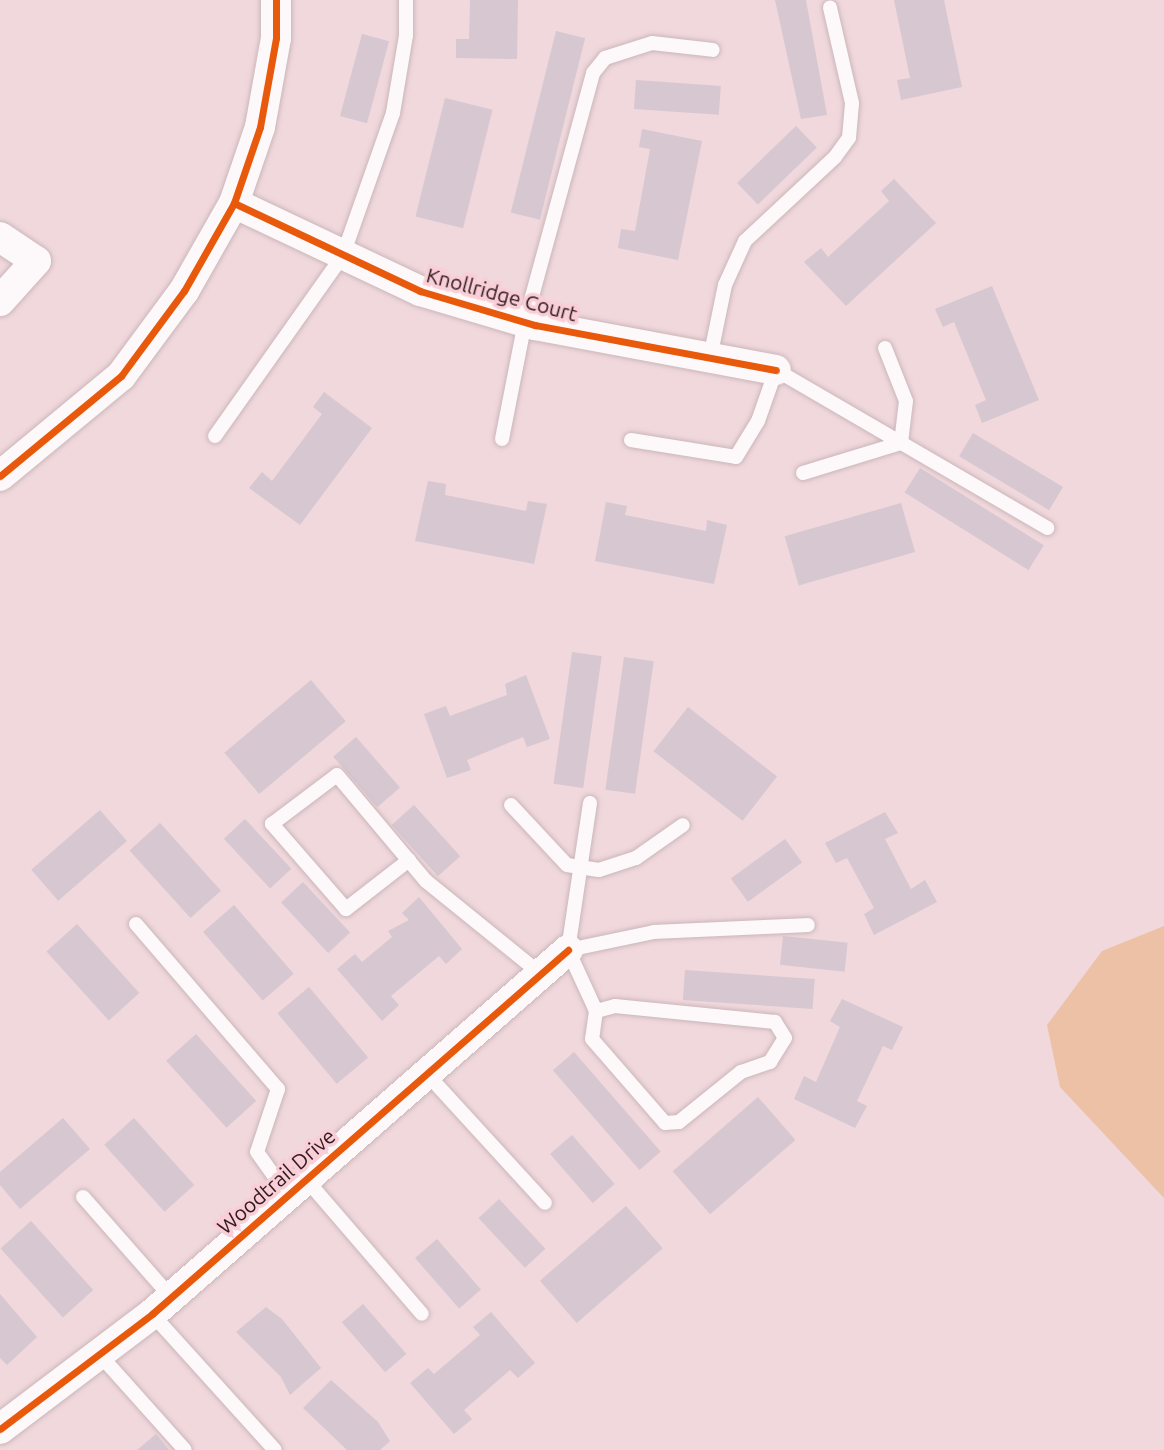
<!DOCTYPE html>
<style>
body{margin:0}
#map{position:relative;width:1164px;height:1450px;overflow:hidden;background:#f0d8dc;font-family:Ubuntu,sans-serif}
div>[style]{position:absolute}
[style*='--x']{left:calc(var(--x)*1px);top:calc(var(--y)*1px);width:calc(var(--w)*1px);rotate:calc(var(--a)*1deg)}
.green>*{inset:0;background:#ecc1a5}
.building>*{inset:0;background:#d6c7d1;transform-origin:0 0}
.roads{filter:drop-shadow(0 0 2px #cab6ba) drop-shadow(0 0 2px #cab6ba)}
.lane>*{height:14px;margin:-7px;padding:0 7px;transform-origin:7px;border-radius:7px;background:#fdf9fa}
.street>*{height:30px;margin:-15px;padding:0 15px;transform-origin:15px;border-radius:15px;background:#fdf9fa}
.cycleway>*{height:7px;margin:-3.5px;padding:0 3.5px;transform-origin:3.5px;border-radius:3.5px;background:#e8590c}
span{translate:-50% -50%;white-space:nowrap;text-align:center;line-height:1.15;-webkit-text-stroke:7px #faced6;paint-order:stroke}
.street-label{font-size:21px;color:#2e1b1f}
</style>
<div id="map">
<div class="green">
<div style="clip-path:polygon(1164px 926px,1164px 1198px,1060px 1087px,1047px 1025px,1102px 951px)"></div>
</div>
<div class="building">
<div style="clip-path:polygon(470px 0,518px 0,517px 59px,456px 58px,456px 39px,469px 39px)"></div>
<div style="clip-path:polygon(775px 0,806px 0,827px 115px,801px 119px)"></div>
<div style="clip-path:polygon(894px 0,944px 0,962px 87px,901px 100px,897px 80px,910px 78px)"></div>
<div style="left:556px;top:31px;width:30px;height:187px;rotate:14deg"></div>
<div style="left:362px;top:34px;width:28px;height:85px;rotate:15deg"></div>
<div style="left:636px;top:80px;width:85px;height:29px;rotate:4deg"></div>
<div style="left:445px;top:98px;width:49px;height:122px;rotate:14deg"></div>
<div style="left:796px;top:126px;width:30px;height:82px;rotate:46deg"></div>
<div style="clip-path:polygon(642px 129px,702px 141px,678px 260px,618px 248px,621px 229px,635px 231px,650px 149px,639px 147px)"></div>
<div style="clip-path:polygon(894px 179px,936px 223px,846px 306px,804px 262px,821px 248px,828px 257px,889px 201px,881px 191px)"></div>
<div style="clip-path:polygon(992px 286px,1039px 400px,982px 423px,975px 405px,986px 400px,954px 322px,943px 327px,935px 309px)"></div>
<div style="clip-path:polygon(324px 392px,372px 428px,300px 525px,249px 488px,262px 472px,272px 481px,322px 414px,313px 407px)"></div>
<div style="left:973px;top:433px;width:105px;height:27px;rotate:31deg"></div>
<div style="left:920px;top:468px;width:146px;height:29px;rotate:32deg"></div>
<div style="clip-path:polygon(428px 481px,446px 484px,445px 495px,526px 511px,528px 501px,547px 504px,534px 564px,415px 541px)"></div>
<div style="clip-path:polygon(606px 502px,627px 506px,625px 515px,706px 531px,707px 520px,727px 525px,714px 584px,595px 561px)"></div>
<div style="left:901px;top:503px;width:51px;height:121px;rotate:74deg"></div>
<div style="left:572px;top:652px;width:30px;height:133px;rotate:8deg"></div>
<div style="left:624px;top:657px;width:30px;height:134px;rotate:8deg"></div>
<div style="clip-path:polygon(526px 675px,550px 739px,527px 747px,523px 737px,467px 760px,471px 770px,447px 778px,424px 714px,446px 706px,450px 716px,507px 695px,505px 684px)"></div>
<div style="left:311px;top:680px;width:54px;height:113px;rotate:50deg"></div>
<div style="left:688px;top:707px;width:113px;height:56px;rotate:38deg"></div>
<div style="left:356px;top:737px;width:67px;height:30px;rotate:49deg"></div>
<div style="left:414px;top:805px;width:69px;height:30px;rotate:48deg"></div>
<div style="left:100px;top:810px;width:41px;height:91px;rotate:49deg"></div>
<div style="clip-path:polygon(885px 812px,898px 833px,885px 839px,911px 889px,925px 880px,937px 902px,874px 935px,864px 914px,874px 908px,847px 858px,836px 863px,825px 843px)"></div>
<div style="left:245px;top:819px;width:68px;height:29px;rotate:47deg"></div>
<div style="left:160px;top:823px;width:91px;height:41px;rotate:48deg"></div>
<div style="left:785px;top:839px;width:29px;height:67px;rotate:54deg"></div>
<div style="left:303px;top:882px;width:69px;height:30px;rotate:47deg"></div>
<div style="clip-path:polygon(419px 897px,462px 949px,446px 964px,439px 956px,391px 996px,399px 1005px,382px 1021px,337px 969px,355px 954px,362px 962px,392px 937px,388px 931px,409px 920px,402px 913px)"></div>
<div style="left:234px;top:905px;width:91px;height:41px;rotate:49deg"></div>
<div style="left:77px;top:924px;width:93px;height:41px;rotate:48deg"></div>
<div style="left:783px;top:936px;width:65px;height:29px;rotate:6deg"></div>
<div style="left:685px;top:970px;width:130px;height:30px;rotate:4deg"></div>
<div style="left:309px;top:987px;width:92px;height:41px;rotate:50deg"></div>
<div style="clip-path:polygon(842px 999px,903px 1027px,892px 1050px,883px 1046px,857px 1101px,867px 1106px,855px 1128px,794px 1099px,804px 1076px,816px 1082px,840px 1027px,830px 1021px)"></div>
<div style="left:196px;top:1034px;width:90px;height:40px;rotate:48deg"></div>
<div style="left:574px;top:1052px;width:132px;height:28px;rotate:49deg"></div>
<div style="left:758px;top:1097px;width:57px;height:113px;rotate:49deg"></div>
<div style="clip-path:polygon(63px 1118px,90px 1149px,20px 1209px,0 1185px,0 1172px)"></div>
<div style="left:134px;top:1118px;width:90px;height:40px;rotate:48deg"></div>
<div style="left:572px;top:1135px;width:65px;height:29px;rotate:49deg"></div>
<div style="left:499px;top:1199px;width:68px;height:28px;rotate:47deg"></div>
<div style="left:626px;top:1206px;width:56px;height:114px;rotate:49deg"></div>
<div style="left:31px;top:1221px;width:93px;height:41px;rotate:48deg"></div>
<div style="left:437px;top:1239px;width:67px;height:29px;rotate:49deg"></div>
<div style="clip-path:polygon(0 1294px,37px 1337px,7px 1365px,0 1358px)"></div>
<div style="left:363px;top:1304px;width:66px;height:28px;rotate:49deg"></div>
<div style="clip-path:polygon(266px 1307px,282px 1319px,321px 1368px,290px 1395px,281px 1377px,236px 1332px)"></div>
<div style="clip-path:polygon(491px 1312px,535px 1363px,518px 1378px,510px 1370px,464px 1410px,472px 1419px,454px 1434px,410px 1383px,428px 1368px,434px 1374px,480px 1335px,473px 1327px)"></div>
<div style="clip-path:polygon(331px 1380px,378px 1422px,390px 1441px,380px 1450px,347px 1450px,303px 1408px)"></div>
<div style="clip-path:polygon(156px 1434px,169px 1450px,137px 1450px)"></div>
</div>
<div class="roads">
<div class="lane">
<div style="--x:710;--y:358;--w:75;--a:-78.4"></div>
<div style="--x:725;--y:285;--w:48;--a:-65.6"></div>
<div style="--x:745;--y:241;--w:123;--a:-43"></div>
<div style="--x:835;--y:157;--w:24;--a:-54"></div>
<div style="--x:849;--y:138;--w:35;--a:-85"></div>
<div style="--x:852;--y:103;--w:98;--a:-103"></div>
<div style="--x:215;--y:436;--w:222;--a:-54.7"></div>
<div style="--x:343;--y:255;--w:151;--a:-70.6"></div>
<div style="--x:393;--y:113;--w:79;--a:-80.5"></div>
<div style="--x:406;--y:35;--w:35;--a:-90"></div>
<div style="--x:502;--y:439;--w:119;--a:-78.9"></div>
<div style="--x:525;--y:322;--w:258;--a:-74.7"></div>
<div style="--x:593;--y:73;--w:19;--a:-51"></div>
<div style="--x:605;--y:58;--w:49;--a:-17.7"></div>
<div style="--x:652;--y:43;--w:61;--a:6.5"></div>
<div style="--x:631;--y:440;--w:106;--a:9.2"></div>
<div style="--x:736;--y:457;--w:42;--a:-58.6"></div>
<div style="--x:758;--y:421;--w:54;--a:-70.6"></div>
<div style="--x:776;--y:370;--w:314;--a:30.2"></div>
<div style="--x:803;--y:473;--w:102;--a:-17"></div>
<div style="--x:901;--y:443;--w:42;--a:-83.2"></div>
<div style="--x:906;--y:401;--w:57;--a:-111.6"></div>
<div style="--x:590;--y:803;--w:149;--a:98.5"></div>
<div style="--x:568;--y:950;--w:67;--a:65.3"></div>
<div style="--x:596;--y:1011;--w:28;--a:98"></div>
<div style="--x:592;--y:1039;--w:111;--a:49"></div>
<div style="--x:665;--y:1123;--w:14;--a:-4"></div>
<div style="--x:679;--y:1122;--w:80;--a:-38.9"></div>
<div style="--x:741;--y:1072;--w:31;--a:-19"></div>
<div style="--x:770;--y:1062;--w:28;--a:-58"></div>
<div style="--x:785;--y:1038;--w:19;--a:-122"></div>
<div style="--x:775;--y:1022;--w:161;--a:-174.3"></div>
<div style="--x:615;--y:1006;--w:20;--a:165"></div>
<div style="--x:511;--y:805;--w:82;--a:47"></div>
<div style="--x:567;--y:865;--w:32;--a:9"></div>
<div style="--x:599;--y:870;--w:39;--a:-18"></div>
<div style="--x:636;--y:858;--w:57;--a:-35.1"></div>
<div style="--x:409;--y:860;--w:80;--a:142.1"></div>
<div style="--x:346;--y:909;--w:113;--a:-131"></div>
<div style="--x:272;--y:824;--w:81;--a:-37"></div>
<div style="--x:337;--y:775;--w:138;--a:50"></div>
<div style="--x:426;--y:881;--w:148;--a:39"></div>
<div style="--x:136;--y:924;--w:218;--a:49.3"></div>
<div style="--x:278;--y:1089;--w:66;--a:108.4"></div>
<div style="--x:257;--y:1152;--w:52;--a:54.5"></div>
<div style="--x:568;--y:950;--w:88;--a:-11.8"></div>
<div style="--x:654;--y:932;--w:154;--a:-2.6"></div>
<div style="--x:426;--y:1073;--w:176;--a:47.5"></div>
<div style="--x:305;--y:1178;--w:179;--a:49.3"></div>
<div style="--x:83;--y:1197;--w:133;--a:48.7"></div>
<div style="--x:152;--y:1314;--w:183;--a:47.9"></div>
<div style="--x:100;--y:1355;--w:127;--a:48.2"></div>
</div>
<div class="street">
<div style="--x:234;--y:203;--w:206;--a:25.3"></div>
<div style="--x:420;--y:291;--w:120;--a:16.5"></div>
<div style="--x:535;--y:325;--w:245;--a:10.6"></div>
<div style="--x:0;--y:237;--w:43;--a:33.7"></div>
<div style="--x:36;--y:261;--w:54;--a:132"></div>
<div style="--x:0;--y:476;--w:157;--a:-39.6"></div>
<div style="--x:121;--y:376;--w:106;--a:-53.5"></div>
<div style="--x:184;--y:291;--w:101;--a:-60.4"></div>
<div style="--x:234;--y:203;--w:80;--a:-71.1"></div>
<div style="--x:260;--y:127;--w:90;--a:-79.8"></div>
<div style="--x:276;--y:38;--w:38;--a:-90"></div>
<div style="--x:0;--y:1429;--w:191;--a:-37.1"></div>
<div style="--x:152;--y:1314;--w:553;--a:-41.19"></div>
</div>
</div>
<div class="cycleway">
<div style="--x:234;--y:203;--w:206;--a:25.3"></div>
<div style="--x:420;--y:291;--w:120;--a:16.5"></div>
<div style="--x:535;--y:325;--w:245;--a:10.6"></div>
<div style="--x:0;--y:476;--w:157;--a:-39.6"></div>
<div style="--x:121;--y:376;--w:106;--a:-53.5"></div>
<div style="--x:184;--y:291;--w:101;--a:-60.4"></div>
<div style="--x:234;--y:203;--w:80;--a:-71.1"></div>
<div style="--x:260;--y:127;--w:90;--a:-79.8"></div>
<div style="--x:276;--y:38;--w:38;--a:-90"></div>
<div style="--x:0;--y:1429;--w:191;--a:-37.1"></div>
<div style="--x:152;--y:1314;--w:553;--a:-41.19"></div>
</div>
<div class="street-label">
<span style="left:502px;top:294px;rotate:15deg">Knollridge Court</span>
<span style="left:276px;top:1181px;rotate:-41deg">Woodtrail Drive</span>
</div>
</div>
